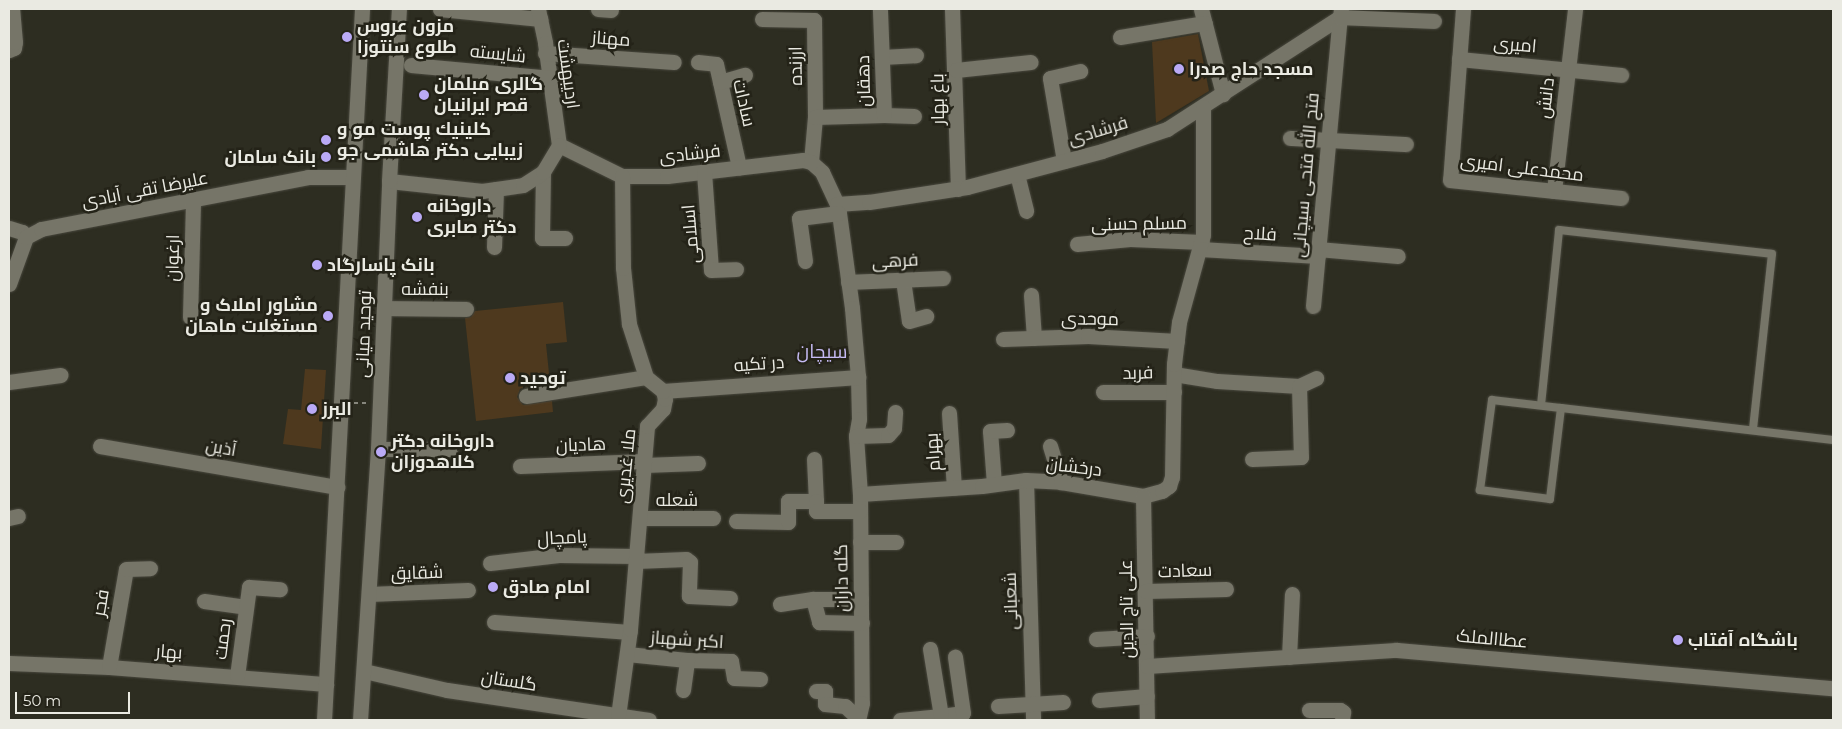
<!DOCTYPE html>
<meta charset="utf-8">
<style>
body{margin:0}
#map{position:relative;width:1842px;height:729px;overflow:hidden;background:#2d2d21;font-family:Montserrat,Cairo,sans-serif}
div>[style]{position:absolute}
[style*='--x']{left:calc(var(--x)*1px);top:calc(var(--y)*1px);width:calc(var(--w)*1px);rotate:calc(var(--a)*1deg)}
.building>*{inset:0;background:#4e391e}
.path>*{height:2.5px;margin-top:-1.25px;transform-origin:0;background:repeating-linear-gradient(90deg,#87877d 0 4px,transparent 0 8px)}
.roads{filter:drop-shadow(0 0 1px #49483e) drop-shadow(0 0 1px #49483e)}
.lane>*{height:8px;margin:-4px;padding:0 4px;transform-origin:4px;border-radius:4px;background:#767568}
.street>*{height:15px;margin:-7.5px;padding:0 7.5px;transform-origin:7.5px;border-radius:7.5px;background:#767568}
.secondary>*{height:15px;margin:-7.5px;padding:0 7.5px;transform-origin:7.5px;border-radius:7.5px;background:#767568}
.dots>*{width:14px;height:14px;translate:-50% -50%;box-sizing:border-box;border:2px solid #242318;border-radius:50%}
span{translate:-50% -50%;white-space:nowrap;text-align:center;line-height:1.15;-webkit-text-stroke:5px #242318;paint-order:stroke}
.poi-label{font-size:18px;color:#eaeae2;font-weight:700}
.left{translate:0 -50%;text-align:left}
.right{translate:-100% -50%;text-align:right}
.street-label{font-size:18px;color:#eaeae2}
.neighbourhood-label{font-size:19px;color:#c6bbf4}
.frame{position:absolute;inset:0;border:10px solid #eaeae2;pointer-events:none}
.scale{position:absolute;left:15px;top:692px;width:115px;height:22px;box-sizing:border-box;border:2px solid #eaeae2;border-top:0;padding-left:6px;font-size:15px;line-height:18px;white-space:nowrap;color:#eaeae2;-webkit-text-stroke:4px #242318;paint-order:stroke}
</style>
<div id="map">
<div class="building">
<div style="clip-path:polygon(1198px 34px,1209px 91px,1156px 123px,1152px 42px)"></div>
<div style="clip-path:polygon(563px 302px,567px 342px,546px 344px,550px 383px,524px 387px,520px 389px,517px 397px,523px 405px,552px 401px,553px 412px,476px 421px,465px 318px,471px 317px,475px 311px)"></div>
<div style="clip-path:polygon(305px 369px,326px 370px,321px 449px,283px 444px,288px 409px,301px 410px)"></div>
</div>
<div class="path">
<div style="--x:354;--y:403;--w:12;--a:0"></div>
</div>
<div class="roads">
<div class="lane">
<div style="--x:1541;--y:405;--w:176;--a:-84.1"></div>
<div style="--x:1559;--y:230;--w:214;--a:6.4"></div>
<div style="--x:1772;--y:254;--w:177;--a:96.2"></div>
<div style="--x:1561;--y:408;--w:92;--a:96.9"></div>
<div style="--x:1550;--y:499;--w:71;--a:-172.7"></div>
<div style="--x:1480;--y:490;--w:91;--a:-82.4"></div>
<div style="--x:1492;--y:400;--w:69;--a:6.6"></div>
<div style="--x:1561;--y:408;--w:274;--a:6.7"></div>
</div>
<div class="street">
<div style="--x:440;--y:9;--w:101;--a:5.7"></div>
<div style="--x:538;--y:9;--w:35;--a:78"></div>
<div style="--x:545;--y:43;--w:103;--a:82.2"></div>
<div style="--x:598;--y:9;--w:13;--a:4"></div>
<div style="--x:952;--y:9;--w:180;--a:88.1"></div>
<div style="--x:1201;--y:9;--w:88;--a:75.5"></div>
<div style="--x:1463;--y:9;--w:171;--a:94.3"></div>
<div style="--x:1450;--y:180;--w:172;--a:6"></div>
<div style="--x:762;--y:19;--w:52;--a:1.1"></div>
<div style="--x:814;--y:20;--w:97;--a:89.4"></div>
<div style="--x:815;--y:117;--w:45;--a:95.1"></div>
<div style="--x:1120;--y:37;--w:86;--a:-9.4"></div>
<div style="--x:9;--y:50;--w:5;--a:-22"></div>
<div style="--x:14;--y:48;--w:6;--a:-81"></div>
<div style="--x:15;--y:42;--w:33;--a:-95"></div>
<div style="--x:545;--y:53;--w:129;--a:4"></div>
<div style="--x:882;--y:57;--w:34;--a:-3"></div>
<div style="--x:1459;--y:59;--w:163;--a:5.6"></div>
<div style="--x:698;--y:62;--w:18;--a:6"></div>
<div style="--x:716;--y:64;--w:106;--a:77.4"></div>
<div style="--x:411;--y:65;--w:141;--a:5.3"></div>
<div style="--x:956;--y:70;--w:75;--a:-6.1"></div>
<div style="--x:720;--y:82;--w:26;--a:-16"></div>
<div style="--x:884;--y:115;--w:30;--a:2"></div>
<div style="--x:815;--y:117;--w:69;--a:-1.7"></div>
<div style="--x:884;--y:115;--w:106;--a:-92.2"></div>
<div style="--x:1290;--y:138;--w:116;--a:3"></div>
<div style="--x:559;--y:145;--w:70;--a:26.2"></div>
<div style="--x:622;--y:176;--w:45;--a:0"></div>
<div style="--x:667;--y:176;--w:137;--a:-6.7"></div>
<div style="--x:803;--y:160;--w:8;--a:14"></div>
<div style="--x:811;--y:162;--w:15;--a:42"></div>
<div style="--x:822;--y:172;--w:35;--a:65"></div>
<div style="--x:837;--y:204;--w:9;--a:77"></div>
<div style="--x:839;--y:213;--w:96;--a:82.2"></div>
<div style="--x:852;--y:308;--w:69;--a:85"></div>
<div style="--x:858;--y:377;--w:42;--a:88.6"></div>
<div style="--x:859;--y:419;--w:17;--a:100"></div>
<div style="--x:856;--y:436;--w:58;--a:86.1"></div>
<div style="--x:860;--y:494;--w:209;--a:89.5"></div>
<div style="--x:862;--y:703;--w:17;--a:103"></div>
<div style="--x:1064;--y:161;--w:84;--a:-99.6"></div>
<div style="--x:1050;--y:78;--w:31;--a:-13"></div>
<div style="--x:543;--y:172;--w:66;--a:90.9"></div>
<div style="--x:542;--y:238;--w:23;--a:0"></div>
<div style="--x:704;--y:172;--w:98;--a:85.9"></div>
<div style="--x:711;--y:270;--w:25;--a:-2"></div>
<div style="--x:1017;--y:174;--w:38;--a:76"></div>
<div style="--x:389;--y:181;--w:94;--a:6.1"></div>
<div style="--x:482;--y:191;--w:41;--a:-8.3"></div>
<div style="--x:523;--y:185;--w:24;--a:-33"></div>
<div style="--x:543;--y:172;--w:31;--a:-59"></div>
<div style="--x:1554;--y:191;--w:183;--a:-83.4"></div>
<div style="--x:837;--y:204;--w:32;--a:-4"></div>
<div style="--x:869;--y:202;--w:99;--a:-8.7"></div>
<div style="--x:967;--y:187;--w:140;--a:-14.9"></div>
<div style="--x:1102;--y:151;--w:69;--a:-18.7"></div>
<div style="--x:1167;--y:129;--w:206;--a:-32.9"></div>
<div style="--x:1340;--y:17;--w:8;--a:-83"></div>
<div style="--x:9;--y:228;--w:14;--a:17"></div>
<div style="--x:22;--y:232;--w:6;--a:51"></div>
<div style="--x:1077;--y:244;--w:53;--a:-5.4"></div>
<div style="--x:1130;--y:239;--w:72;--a:2.4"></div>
<div style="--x:494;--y:247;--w:58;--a:-88"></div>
<div style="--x:1200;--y:249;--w:118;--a:3.4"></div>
<div style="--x:1318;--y:249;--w:80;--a:5"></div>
<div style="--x:805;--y:261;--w:43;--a:-97.9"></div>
<div style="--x:799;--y:218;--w:40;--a:-7.1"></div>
<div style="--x:903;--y:280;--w:41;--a:81.7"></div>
<div style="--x:909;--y:321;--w:18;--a:-16"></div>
<div style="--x:848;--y:282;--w:95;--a:-2.4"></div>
<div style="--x:9;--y:284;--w:50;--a:-70.1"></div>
<div style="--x:26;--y:237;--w:17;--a:-28"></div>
<div style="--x:41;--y:229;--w:272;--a:-11"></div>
<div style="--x:308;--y:177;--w:45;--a:0"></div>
<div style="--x:1031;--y:295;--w:43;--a:86"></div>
<div style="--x:1313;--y:306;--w:290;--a:-84.7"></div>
<div style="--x:1340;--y:17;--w:94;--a:2.4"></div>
<div style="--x:384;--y:308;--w:82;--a:0.7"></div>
<div style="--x:190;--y:317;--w:117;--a:-88.5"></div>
<div style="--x:1003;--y:339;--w:85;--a:-2"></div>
<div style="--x:1088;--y:336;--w:89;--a:3.2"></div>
<div style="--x:1174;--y:374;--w:44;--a:9.2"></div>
<div style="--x:1217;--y:381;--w:82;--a:3.5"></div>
<div style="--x:1299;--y:386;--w:71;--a:88.4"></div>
<div style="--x:1301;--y:457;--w:49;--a:177.7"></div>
<div style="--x:9;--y:382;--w:52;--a:-7.7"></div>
<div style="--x:1299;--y:386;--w:19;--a:-25"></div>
<div style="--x:663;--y:391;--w:196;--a:-4.1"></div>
<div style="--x:1103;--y:392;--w:71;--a:0"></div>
<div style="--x:526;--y:396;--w:121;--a:-9"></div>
<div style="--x:949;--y:413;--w:75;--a:86.2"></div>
<div style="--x:856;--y:436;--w:32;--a:-2"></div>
<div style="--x:888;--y:435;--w:9;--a:-49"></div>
<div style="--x:894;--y:428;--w:16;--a:-86"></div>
<div style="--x:100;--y:446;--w:241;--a:9.8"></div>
<div style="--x:1050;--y:446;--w:38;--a:73"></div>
<div style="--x:378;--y:449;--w:72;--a:0"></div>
<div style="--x:814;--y:459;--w:42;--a:87.3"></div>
<div style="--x:644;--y:465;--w:54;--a:-2.1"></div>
<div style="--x:520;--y:466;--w:124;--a:-2.3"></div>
<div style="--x:1026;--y:480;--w:240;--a:88.3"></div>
<div style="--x:994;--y:484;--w:53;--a:-94.3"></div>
<div style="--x:990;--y:431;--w:17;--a:-3"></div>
<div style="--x:860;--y:494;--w:122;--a:-3.8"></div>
<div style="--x:982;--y:486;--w:44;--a:-7.8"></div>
<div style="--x:1026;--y:480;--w:35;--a:3"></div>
<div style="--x:1061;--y:482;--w:83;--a:9.7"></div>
<div style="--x:1143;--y:496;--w:20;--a:-15"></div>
<div style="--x:1162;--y:491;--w:9;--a:-36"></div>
<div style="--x:1169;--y:486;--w:9;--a:-72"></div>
<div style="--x:1172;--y:477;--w:113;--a:-89"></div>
<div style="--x:1174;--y:364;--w:42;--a:-83.2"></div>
<div style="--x:1179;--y:322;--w:90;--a:-74.6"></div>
<div style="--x:1203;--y:235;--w:128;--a:-90"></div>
<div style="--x:1143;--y:496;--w:224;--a:89"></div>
<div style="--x:9;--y:518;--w:9;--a:-13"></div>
<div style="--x:640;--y:518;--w:73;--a:0"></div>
<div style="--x:736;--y:521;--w:52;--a:1.1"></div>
<div style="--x:788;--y:522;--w:21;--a:-90"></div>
<div style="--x:788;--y:501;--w:28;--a:0"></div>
<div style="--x:816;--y:501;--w:10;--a:90"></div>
<div style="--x:816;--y:511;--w:44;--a:0"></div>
<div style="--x:860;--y:542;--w:36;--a:0"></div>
<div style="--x:636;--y:561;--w:50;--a:-2.3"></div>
<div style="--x:686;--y:559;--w:5;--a:37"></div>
<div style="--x:690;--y:562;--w:34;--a:92"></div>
<div style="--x:689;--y:596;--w:41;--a:2.8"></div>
<div style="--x:490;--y:563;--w:69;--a:-6.6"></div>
<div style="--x:559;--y:555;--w:78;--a:0.7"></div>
<div style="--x:1146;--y:591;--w:80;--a:-1.4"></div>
<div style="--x:369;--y:594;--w:99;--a:-2.3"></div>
<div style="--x:813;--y:599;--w:48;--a:0"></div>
<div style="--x:204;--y:601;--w:42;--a:8.1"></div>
<div style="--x:780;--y:604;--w:33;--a:-9"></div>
<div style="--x:813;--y:599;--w:24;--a:75"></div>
<div style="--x:819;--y:622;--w:43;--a:1.3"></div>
<div style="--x:494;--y:622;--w:136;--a:4.2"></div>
<div style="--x:1096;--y:639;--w:51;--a:-3.4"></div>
<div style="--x:627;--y:654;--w:60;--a:5.7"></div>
<div style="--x:687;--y:660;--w:44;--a:1.3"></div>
<div style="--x:731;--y:661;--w:17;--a:80"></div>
<div style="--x:734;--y:678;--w:26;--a:2"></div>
<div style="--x:1289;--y:657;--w:63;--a:-87.3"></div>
<div style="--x:9;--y:663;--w:100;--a:2.3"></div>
<div style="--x:109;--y:667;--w:218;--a:4.5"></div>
<div style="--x:1147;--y:666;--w:250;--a:-3.7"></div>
<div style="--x:1396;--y:650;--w:439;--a:5"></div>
<div style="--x:109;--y:667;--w:99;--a:-80.2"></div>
<div style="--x:126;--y:569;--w:24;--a:-2"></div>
<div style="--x:364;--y:671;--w:85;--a:12.9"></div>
<div style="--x:447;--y:690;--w:204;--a:8.4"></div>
<div style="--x:237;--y:676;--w:90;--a:-82.3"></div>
<div style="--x:249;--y:587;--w:31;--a:4"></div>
<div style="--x:683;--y:690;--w:30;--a:-82"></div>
<div style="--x:816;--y:691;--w:9;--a:0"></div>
<div style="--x:825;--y:691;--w:13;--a:90"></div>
<div style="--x:825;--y:704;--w:20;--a:6"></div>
<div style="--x:845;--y:706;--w:18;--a:43"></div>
<div style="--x:1099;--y:700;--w:48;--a:-4.8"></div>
<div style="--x:998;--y:706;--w:65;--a:-3.5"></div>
<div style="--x:1309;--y:710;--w:31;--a:0"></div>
<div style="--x:1340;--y:710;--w:4;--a:34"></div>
<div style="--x:1343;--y:712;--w:8;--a:97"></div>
<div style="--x:618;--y:716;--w:88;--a:-82.1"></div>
<div style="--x:630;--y:629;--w:204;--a:-85.2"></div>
<div style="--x:647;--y:426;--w:23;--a:-47"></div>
<div style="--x:663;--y:409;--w:10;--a:-79"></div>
<div style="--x:665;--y:399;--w:8;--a:-104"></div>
<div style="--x:663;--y:391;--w:22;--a:-141"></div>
<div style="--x:646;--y:377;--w:56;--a:-107.8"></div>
<div style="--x:629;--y:324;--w:56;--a:-96.1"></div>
<div style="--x:623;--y:268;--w:92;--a:-90.6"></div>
<div style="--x:941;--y:716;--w:22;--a:-8"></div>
<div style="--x:963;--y:713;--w:57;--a:-98.1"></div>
<div style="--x:900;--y:720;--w:41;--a:-5.6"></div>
<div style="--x:941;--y:716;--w:68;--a:-99.3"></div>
</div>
<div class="secondary">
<div style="--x:324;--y:720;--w:712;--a:-86.94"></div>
<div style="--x:360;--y:720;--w:272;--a:-86.2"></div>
<div style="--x:378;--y:449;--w:268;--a:-87.6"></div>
<div style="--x:389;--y:181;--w:172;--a:-86.7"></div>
</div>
</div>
<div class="dots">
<div style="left:347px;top:37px;background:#baaaf6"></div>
<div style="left:1179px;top:69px;background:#baaaf6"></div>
<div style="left:424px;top:95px;background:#baaaf6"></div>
<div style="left:326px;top:140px;background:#baaaf6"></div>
<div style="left:326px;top:157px;background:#baaaf6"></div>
<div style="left:417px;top:217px;background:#baaaf6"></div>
<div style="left:317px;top:265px;background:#baaaf6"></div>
<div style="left:328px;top:316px;background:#baaaf6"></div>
<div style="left:510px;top:378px;background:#baaaf6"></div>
<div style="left:312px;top:409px;background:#baaaf6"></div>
<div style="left:381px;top:452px;background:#baaaf6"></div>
<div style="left:493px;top:587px;background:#baaaf6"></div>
<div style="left:1678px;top:640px;background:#baaaf6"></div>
</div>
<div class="poi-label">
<span class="left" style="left:357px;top:37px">مزون عروس<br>طلوع سنتوزا</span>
<span class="left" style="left:1189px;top:69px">مسجد حاج صدرا</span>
<span class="left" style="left:434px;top:95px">گالری مبلمان<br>قصر ایرانیان</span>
<span class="left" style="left:337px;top:140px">كلينيك پوست مو و<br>زيبايى دکتر هاشمی جو</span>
<span class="right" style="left:316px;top:157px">بانک سامان</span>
<span class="left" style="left:427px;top:217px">داروخانه<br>دکتر صابری</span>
<span class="left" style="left:327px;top:265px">بانک پاسارگاد</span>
<span class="right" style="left:318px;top:316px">مشاور املاک و<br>مستغلات ماهان</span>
<span class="left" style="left:520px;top:378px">توحید</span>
<span class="left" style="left:322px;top:409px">البرز</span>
<span class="left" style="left:391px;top:452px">داروخانه دکتر<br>کلاهدوزان</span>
<span class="left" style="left:503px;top:587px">امام صادق</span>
<span class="left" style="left:1688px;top:640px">باشگاه آفتاب</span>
</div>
<div class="street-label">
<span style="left:611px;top:39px;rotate:4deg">مهناز</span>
<span style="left:1515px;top:45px;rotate:5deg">امیری</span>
<span style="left:498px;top:54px;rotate:6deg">شایسته</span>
<span style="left:796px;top:66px;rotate:-91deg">ارزنده</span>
<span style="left:568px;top:74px;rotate:82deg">اردیبهشت</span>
<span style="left:864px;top:81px;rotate:-91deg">دهقان</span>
<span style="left:1546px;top:98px;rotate:-83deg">دانش</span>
<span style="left:938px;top:99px;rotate:-91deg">باغ بهار</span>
<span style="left:744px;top:103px;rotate:77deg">سادات</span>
<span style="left:1098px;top:131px;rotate:-17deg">فرشادی</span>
<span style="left:690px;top:154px;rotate:-6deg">فرشادی</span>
<span style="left:1522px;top:168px;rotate:7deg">محمدعلی امیری</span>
<span style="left:1306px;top:175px;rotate:-85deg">فتح الله فتحی سیچانی</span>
<span style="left:145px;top:190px;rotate:-11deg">علیرضا تقی آبادی</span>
<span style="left:1139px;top:224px;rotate:-1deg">مسلم حسنی</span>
<span style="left:691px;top:234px;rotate:-95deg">اسلامی</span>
<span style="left:1260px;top:234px;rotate:3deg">فلاح</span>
<span style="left:173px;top:258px;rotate:-89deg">ارغوان</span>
<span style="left:895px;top:261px;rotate:-3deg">فرهی</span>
<span style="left:425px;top:289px">بنفشه</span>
<span style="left:1090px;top:319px;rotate:1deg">موحدی</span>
<span style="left:364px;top:334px;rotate:-88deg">توحید میانی</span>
<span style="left:759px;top:364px;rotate:-4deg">در تکیه</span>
<span style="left:1138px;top:373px;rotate:-1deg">فربد</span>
<span style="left:581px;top:445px;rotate:-2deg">هادیان</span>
<span style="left:221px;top:448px;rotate:10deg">آذین</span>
<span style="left:933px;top:452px;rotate:-94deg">بهرام</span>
<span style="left:626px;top:466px;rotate:-84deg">ملا غدیری</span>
<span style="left:1074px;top:467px;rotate:7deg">درخشان</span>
<span style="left:677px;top:500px">شعله</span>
<span style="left:562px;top:538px;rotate:-3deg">پامچال</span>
<span style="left:1185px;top:571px;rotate:-2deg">سعادت</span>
<span style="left:417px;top:573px;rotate:-2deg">شقایق</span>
<span style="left:842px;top:578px;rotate:-91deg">گله داران</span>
<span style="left:1011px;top:601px;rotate:-92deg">شعبانی</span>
<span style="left:101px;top:603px;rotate:-80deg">فجر</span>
<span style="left:1127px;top:609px;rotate:-91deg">علی تاج الدین</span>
<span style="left:223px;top:639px;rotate:-83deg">رحمت</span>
<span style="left:1492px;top:639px;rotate:5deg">عطاالملک</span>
<span style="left:687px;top:640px;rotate:4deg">اکبر شهباز</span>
<span style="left:169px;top:652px;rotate:4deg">بهار</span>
<span style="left:509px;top:681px;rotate:9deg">گلستان</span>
</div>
<div class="neighbourhood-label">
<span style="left:822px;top:352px">سیچان</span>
</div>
<div class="frame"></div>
<div class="scale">50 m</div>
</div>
